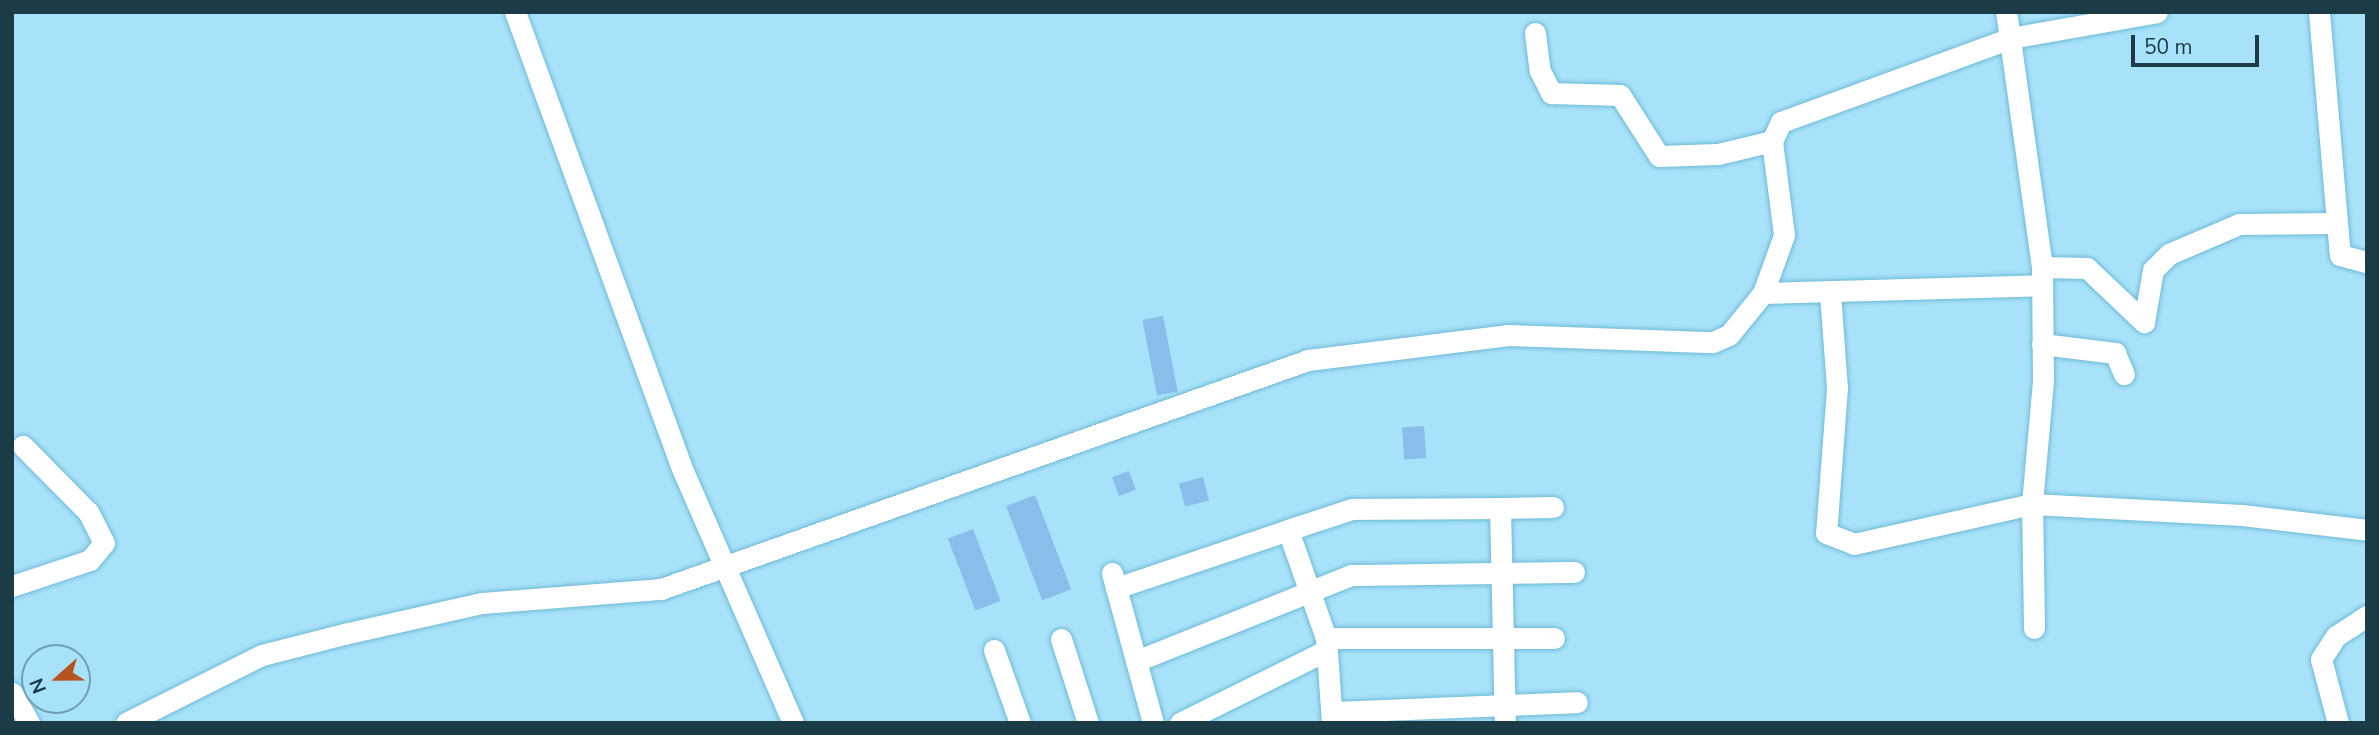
<!DOCTYPE html>
<style>
body{margin:0}
#map{position:relative;width:2379px;height:735px;overflow:hidden;background:#a8e2fa;font-family:"Nunito Sans",sans-serif}
div>[style]{position:absolute}
[style*='--x']{left:calc(var(--x)*1px);top:calc(var(--y)*1px);width:calc(var(--w)*1px);rotate:calc(var(--a)*1deg)}
.building>*{inset:0;background:#89bdea;transform-origin:0 0}
.roads{filter:drop-shadow(0 0 2px #70bad6) drop-shadow(0 0 2px #70bad6)}
.minor>*{height:21px;margin:-10.5px;padding:0 10.5px;transform-origin:10.5px;border-radius:10.5px;background:#fff}
span{translate:-50% -50%;white-space:nowrap;text-align:center;line-height:1.15;-webkit-text-stroke:5px #a8e2fa;paint-order:stroke}
.frame{position:absolute;inset:0;border:14px solid #1b3b46;pointer-events:none}
.north{position:absolute;left:21px;top:644px;width:70px;height:70px;box-sizing:border-box;background:#a8e2fa;border:2px solid #709fb2;border-radius:50%;rotate:249deg;font-size:19px;font-weight:700;line-height:28px;text-align:center;color:#1b3b46}
.north::after{content:'';display:block;margin:auto;width:24px;height:32px;background:#b7531e;clip-path:polygon(50% 0,100% 100%,50% 72%,0 100%)}
.scale{position:absolute;left:2131px;top:35px;width:128px;height:32px;box-sizing:border-box;border:4px solid #1b3b46;border-top:0;padding-left:9px;font-size:21px;line-height:24px;white-space:nowrap;color:#1b3b46;-webkit-text-stroke:5px #a8e2fa;paint-order:stroke}
</style>
<div id="map">
<div class="building">
<div style="left:1163px;top:316px;width:77px;height:21px;rotate:79deg"></div>
<div style="left:1424px;top:426px;width:32px;height:22px;rotate:86deg"></div>
<div style="left:1129px;top:471px;width:20px;height:18px;rotate:70deg"></div>
<div style="left:1203px;top:477px;width:24px;height:25px;rotate:75deg"></div>
<div style="left:1035px;top:495px;width:101px;height:31px;rotate:69deg"></div>
<div style="left:973px;top:529px;width:77px;height:27px;rotate:69deg"></div>
</div>
<div class="roads">
<div class="minor">
<div style="--x:515;--y:12;--w:481;--a:69.9"></div>
<div style="--x:680;--y:464;--w:283;--a:66.4"></div>
<div style="--x:2319;--y:12;--w:244;--a:85.1"></div>
<div style="--x:2340;--y:255;--w:28;--a:15"></div>
<div style="--x:1535;--y:33;--w:38;--a:83"></div>
<div style="--x:1540;--y:71;--w:25;--a:63"></div>
<div style="--x:1551;--y:93;--w:69;--a:1.7"></div>
<div style="--x:1620;--y:95;--w:72;--a:57.4"></div>
<div style="--x:1659;--y:156;--w:59;--a:-1.9"></div>
<div style="--x:1718;--y:154;--w:56;--a:-13.5"></div>
<div style="--x:2042;--y:267;--w:45;--a:1.3"></div>
<div style="--x:2087;--y:268;--w:79;--a:43.5"></div>
<div style="--x:2144;--y:322;--w:53;--a:-80.2"></div>
<div style="--x:2153;--y:270;--w:23;--a:-45"></div>
<div style="--x:2169;--y:254;--w:76;--a:-23.2"></div>
<div style="--x:2239;--y:224;--w:96;--a:-0.6"></div>
<div style="--x:1763;--y:293;--w:278;--a:-1.6"></div>
<div style="--x:1830;--y:293;--w:95;--a:85.8"></div>
<div style="--x:1837;--y:388;--w:145;--a:94.3"></div>
<div style="--x:1826;--y:533;--w:30;--a:21"></div>
<div style="--x:1854;--y:544;--w:182;--a:-12.7"></div>
<div style="--x:2032;--y:504;--w:123;--a:-84.9"></div>
<div style="--x:2043;--y:381;--w:114;--a:-90.5"></div>
<div style="--x:2042;--y:267;--w:258;--a:-98"></div>
<div style="--x:2042;--y:344;--w:74;--a:7"></div>
<div style="--x:2115;--y:353;--w:23;--a:67"></div>
<div style="--x:1500;--y:508;--w:53;--a:-1.1"></div>
<div style="--x:1112;--y:573;--w:156;--a:74.7"></div>
<div style="--x:12;--y:586;--w:82;--a:-18.4"></div>
<div style="--x:90;--y:560;--w:22;--a:-51"></div>
<div style="--x:104;--y:543;--w:35;--a:-117"></div>
<div style="--x:88;--y:512;--w:93;--a:-134.6"></div>
<div style="--x:1116;--y:588;--w:194;--a:-18.6"></div>
<div style="--x:2034;--y:628;--w:124;--a:-90.9"></div>
<div style="--x:2032;--y:504;--w:210;--a:3"></div>
<div style="--x:2242;--y:515;--w:126;--a:6.8"></div>
<div style="--x:1326;--y:638;--w:228;--a:0"></div>
<div style="--x:1061;--y:639;--w:88;--a:72.2"></div>
<div style="--x:994;--y:650;--w:77;--a:70.4"></div>
<div style="--x:1136;--y:661;--w:232;--a:-21.8"></div>
<div style="--x:1351;--y:575;--w:223;--a:-0.8"></div>
<div style="--x:12;--y:693;--w:34;--a:60"></div>
<div style="--x:1332;--y:712;--w:245;--a:-2.3"></div>
<div style="--x:126;--y:723;--w:152;--a:-26.6"></div>
<div style="--x:262;--y:655;--w:85;--a:-14.4"></div>
<div style="--x:344;--y:634;--w:141;--a:-12.7"></div>
<div style="--x:482;--y:603;--w:180;--a:-4.5"></div>
<div style="--x:661;--y:589;--w:686;--a:-19.49"></div>
<div style="--x:1308;--y:360;--w:202;--a:-7.1"></div>
<div style="--x:1508;--y:335;--w:205;--a:2"></div>
<div style="--x:1713;--y:342;--w:17;--a:-24"></div>
<div style="--x:1729;--y:335;--w:54;--a:-51"></div>
<div style="--x:1763;--y:293;--w:62;--a:-70.1"></div>
<div style="--x:1784;--y:235;--w:95;--a:-97.3"></div>
<div style="--x:1772;--y:141;--w:21;--a:-65"></div>
<div style="--x:1781;--y:122;--w:244;--a:-20.1"></div>
<div style="--x:2010;--y:38;--w:149;--a:-10"></div>
<div style="--x:1180;--y:723;--w:164;--a:-26.4"></div>
<div style="--x:1332;--y:723;--w:85;--a:-94"></div>
<div style="--x:1326;--y:638;--w:114;--a:-109.4"></div>
<div style="--x:1288;--y:530;--w:67;--a:-18.2"></div>
<div style="--x:1352;--y:509;--w:148;--a:-0.4"></div>
<div style="--x:1500;--y:508;--w:215;--a:88.7"></div>
<div style="--x:2338;--y:723;--w:66;--a:-104.9"></div>
<div style="--x:2321;--y:659;--w:27;--a:-57"></div>
<div style="--x:2336;--y:636;--w:37;--a:-33"></div>
</div>
</div>
<div class="frame"></div>
<div class="north">N</div>
<div class="scale">50 m</div>
</div>
